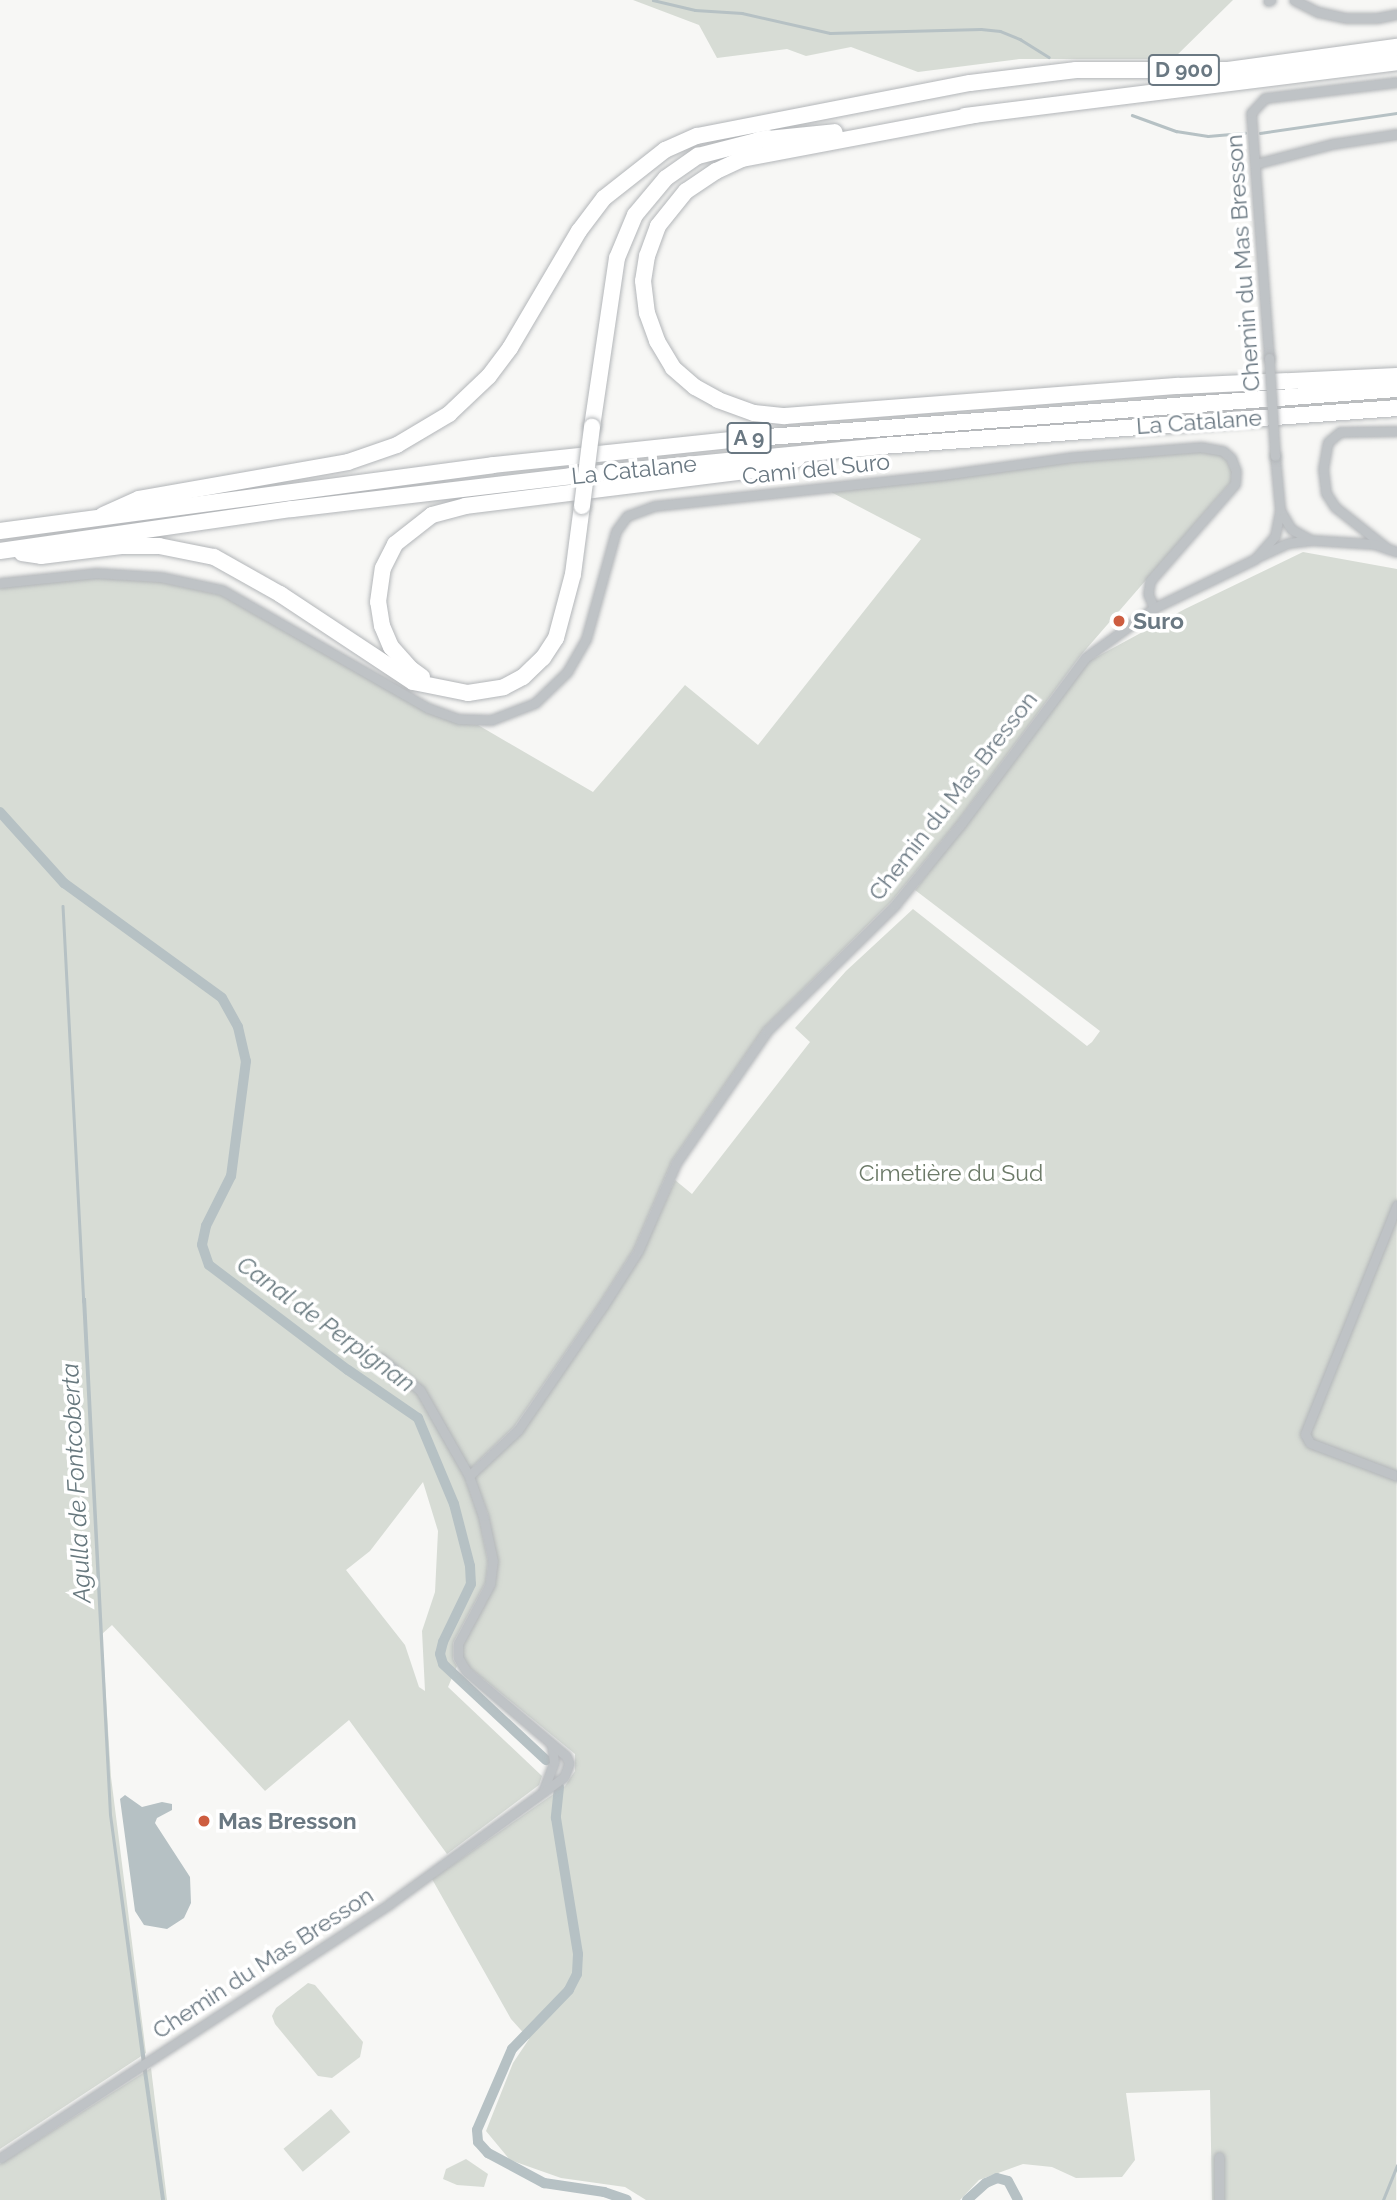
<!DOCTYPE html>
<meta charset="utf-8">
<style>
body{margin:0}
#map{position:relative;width:1397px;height:2200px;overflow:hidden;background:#f7f7f5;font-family:Raleway,sans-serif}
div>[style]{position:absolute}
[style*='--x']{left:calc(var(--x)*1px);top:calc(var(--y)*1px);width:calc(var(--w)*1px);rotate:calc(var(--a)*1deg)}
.green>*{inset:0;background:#d7dcd5;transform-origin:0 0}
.water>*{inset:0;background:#b6c1c4;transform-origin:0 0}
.stream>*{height:2.5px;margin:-1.25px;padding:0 1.25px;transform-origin:1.25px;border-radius:1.25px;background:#b6c1c4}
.canal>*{height:10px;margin:-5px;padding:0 5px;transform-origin:5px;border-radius:5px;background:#b6c1c4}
.roads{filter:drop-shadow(0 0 2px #b3b6b9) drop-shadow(0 0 2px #b3b6b9)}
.street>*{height:9px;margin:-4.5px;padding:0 4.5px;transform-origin:4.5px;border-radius:4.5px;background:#bfc3c6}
.highway>*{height:16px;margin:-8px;padding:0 8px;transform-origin:8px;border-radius:8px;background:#fff}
.bridges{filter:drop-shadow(0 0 2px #b3b6b9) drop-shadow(0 0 2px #b3b6b9)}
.street-bridge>*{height:9px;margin:-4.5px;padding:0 4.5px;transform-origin:4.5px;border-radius:4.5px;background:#bfc3c6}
.highway-bridge>*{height:16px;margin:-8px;padding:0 8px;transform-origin:8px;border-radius:8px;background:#fff}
.dots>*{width:19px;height:19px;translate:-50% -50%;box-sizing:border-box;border:4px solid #fff;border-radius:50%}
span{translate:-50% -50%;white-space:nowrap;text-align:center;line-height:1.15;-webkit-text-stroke:7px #fff;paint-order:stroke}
.shield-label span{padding:2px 5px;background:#fff;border:2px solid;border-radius:5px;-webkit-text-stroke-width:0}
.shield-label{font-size:21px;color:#6a7882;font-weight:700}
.street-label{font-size:23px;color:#6a7882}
.poi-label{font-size:23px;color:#6a7882;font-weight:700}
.left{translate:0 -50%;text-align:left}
.park-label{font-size:23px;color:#6c7a68}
.water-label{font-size:24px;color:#67787e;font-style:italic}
</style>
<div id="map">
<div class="green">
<div style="clip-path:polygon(633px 0,1233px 0,1173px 59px,1019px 59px,918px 72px,851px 47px,806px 56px,787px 49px,717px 58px,699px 25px)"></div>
<div style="clip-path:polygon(evenodd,1200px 452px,1221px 455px,1227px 461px,1232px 472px,1231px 482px,1081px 655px,958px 821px,891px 902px,764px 1028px,672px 1161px,634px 1249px,599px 1304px,514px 1427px,464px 1475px,479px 1517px,488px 1561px,486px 1582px,453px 1643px,453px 1659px,457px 1666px,448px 1687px,542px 1776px,539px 1785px,447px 1854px,349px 1720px,265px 1791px,112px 1625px,102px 1634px,111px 1777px,146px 2053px,0 2149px,0 587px,96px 578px,161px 582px,221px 595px,427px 712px,458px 723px,478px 725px,593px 792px,685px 685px,758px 745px,921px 539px,831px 492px,1073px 462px,1200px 452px,423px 1482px,438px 1531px,435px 1592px,422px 1631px,425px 1691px,419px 1687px,405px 1645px,346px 1570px,370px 1551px,423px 1482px)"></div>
<div style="clip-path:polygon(1303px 552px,1397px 569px,1396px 2200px,1212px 2200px,1210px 2090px,1126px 2093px,1135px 2160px,1122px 2177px,1076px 2178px,1052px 2167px,1023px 2164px,979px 2180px,960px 2200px,646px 2200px,625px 2187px,561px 2178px,510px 2160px,486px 2131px,513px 2063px,529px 2039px,511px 2019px,432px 1879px,565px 1786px,575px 1771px,575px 1754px,470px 1668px,461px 1656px,462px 1645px,495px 1585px,497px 1561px,488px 1514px,474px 1478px,521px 1433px,607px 1309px,642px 1253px,675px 1180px,692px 1194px,810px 1042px,795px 1028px,846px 971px,913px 909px,1087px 1046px,1092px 1042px,1100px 1031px,915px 890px,1089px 661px,1185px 609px)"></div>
<div style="clip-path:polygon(308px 1983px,315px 1985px,363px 2042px,360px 2057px,332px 2078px,318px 2076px,275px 2024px,272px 2016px,276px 2008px)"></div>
<div style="clip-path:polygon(151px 2068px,167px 2200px,0 2200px,0 2164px)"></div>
<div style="left:331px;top:2109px;width:30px;height:62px;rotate:50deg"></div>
<div style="clip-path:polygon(466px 2159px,488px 2174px,484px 2187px,457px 2185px,443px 2179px,446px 2169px)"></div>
</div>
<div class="water">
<div style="clip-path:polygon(82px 1298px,86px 1298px,112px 1815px,146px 2062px,142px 2064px,109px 1815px)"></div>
<div style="clip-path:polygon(125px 1795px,142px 1807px,162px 1802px,172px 1804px,172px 1810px,157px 1818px,155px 1823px,190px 1877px,191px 1903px,184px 1918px,167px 1929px,144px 1925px,135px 1911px,120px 1799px)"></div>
<div style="left:146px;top:2064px;width:137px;height:4px;rotate:82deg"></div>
</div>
<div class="stream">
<div style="--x:653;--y:0;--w:43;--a:13.4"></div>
<div style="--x:695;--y:10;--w:47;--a:3.7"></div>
<div style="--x:742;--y:13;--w:90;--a:12.8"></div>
<div style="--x:830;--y:33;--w:151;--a:-1.5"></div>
<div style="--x:981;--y:29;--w:19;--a:6"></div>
<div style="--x:1000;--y:31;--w:22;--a:22"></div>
<div style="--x:1020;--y:39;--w:34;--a:32"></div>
<div style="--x:1132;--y:115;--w:47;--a:20"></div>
<div style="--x:1176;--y:131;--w:32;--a:9"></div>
<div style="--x:1208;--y:136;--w:37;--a:-5"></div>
<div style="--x:1260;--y:133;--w:138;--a:-8.3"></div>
<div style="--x:63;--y:906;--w:396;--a:87"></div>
<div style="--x:1383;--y:2200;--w:37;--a:-68"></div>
</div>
<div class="canal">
<div style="--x:0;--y:812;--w:96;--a:48"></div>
<div style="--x:64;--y:883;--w:195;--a:36"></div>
<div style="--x:222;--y:998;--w:33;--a:61"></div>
<div style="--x:238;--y:1027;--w:35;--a:77"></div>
<div style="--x:246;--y:1061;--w:116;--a:97.4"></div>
<div style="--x:231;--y:1176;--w:56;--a:116.6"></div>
<div style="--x:206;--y:1226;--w:19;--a:102"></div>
<div style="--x:202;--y:1245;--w:21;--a:71"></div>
<div style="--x:209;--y:1265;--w:174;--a:37.1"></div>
<div style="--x:348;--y:1370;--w:85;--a:34.4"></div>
<div style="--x:418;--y:1418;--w:93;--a:67.3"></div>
<div style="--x:454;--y:1504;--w:64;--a:75.5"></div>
<div style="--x:470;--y:1566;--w:18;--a:87"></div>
<div style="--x:471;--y:1584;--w:64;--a:115.8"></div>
<div style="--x:443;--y:1642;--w:12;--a:104"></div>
<div style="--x:440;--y:1654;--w:10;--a:73"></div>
<div style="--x:443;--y:1664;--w:141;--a:43"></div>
<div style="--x:559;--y:1787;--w:31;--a:96"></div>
<div style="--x:556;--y:1818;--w:138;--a:80.8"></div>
<div style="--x:578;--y:1954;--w:20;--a:93"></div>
<div style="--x:577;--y:1974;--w:18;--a:117"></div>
<div style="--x:569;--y:1990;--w:82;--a:134"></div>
<div style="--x:512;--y:2049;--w:88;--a:113.4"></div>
<div style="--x:477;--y:2130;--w:12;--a:85"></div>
<div style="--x:478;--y:2142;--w:15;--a:48"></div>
<div style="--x:488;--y:2153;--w:64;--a:28.2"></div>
<div style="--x:544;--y:2183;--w:61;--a:8.5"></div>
<div style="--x:604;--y:2192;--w:24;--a:19"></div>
<div style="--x:967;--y:2200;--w:25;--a:-42"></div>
<div style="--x:986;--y:2183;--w:12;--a:-24"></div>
<div style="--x:997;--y:2178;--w:11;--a:15"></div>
<div style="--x:1008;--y:2181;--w:21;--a:62"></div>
</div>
<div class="roads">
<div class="street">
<div style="--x:1294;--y:0;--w:27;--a:27"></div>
<div style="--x:1318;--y:12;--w:29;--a:12"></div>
<div style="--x:1346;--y:18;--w:31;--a:0"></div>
<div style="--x:1377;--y:18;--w:20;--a:-11"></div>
<div style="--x:1268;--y:1;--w:3;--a:-18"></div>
<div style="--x:1255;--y:164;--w:80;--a:-14.6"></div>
<div style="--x:1332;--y:144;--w:66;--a:-8.7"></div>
<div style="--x:1269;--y:358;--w:246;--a:-94.2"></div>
<div style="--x:1251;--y:113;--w:21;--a:-47"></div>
<div style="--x:1265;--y:98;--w:133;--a:-6.9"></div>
<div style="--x:1280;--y:510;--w:22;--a:60"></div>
<div style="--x:1291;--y:529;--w:21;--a:29"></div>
<div style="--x:1388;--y:549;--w:68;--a:-141.6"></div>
<div style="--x:1335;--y:507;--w:17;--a:-123"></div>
<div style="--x:1326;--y:493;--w:24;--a:-97"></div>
<div style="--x:1323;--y:469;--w:27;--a:-80"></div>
<div style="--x:1328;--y:442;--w:16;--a:-40"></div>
<div style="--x:1340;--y:432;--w:57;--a:-1"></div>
<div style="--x:1260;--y:556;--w:31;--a:-25"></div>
<div style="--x:1288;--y:543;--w:23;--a:-7"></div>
<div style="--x:1311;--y:540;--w:63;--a:3.6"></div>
<div style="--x:1374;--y:544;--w:24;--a:19"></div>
<div style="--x:0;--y:583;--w:97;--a:-5.9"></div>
<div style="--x:96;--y:573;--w:65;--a:3.5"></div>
<div style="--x:161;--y:577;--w:62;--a:12"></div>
<div style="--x:222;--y:590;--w:237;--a:29.8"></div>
<div style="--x:428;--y:708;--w:33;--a:20"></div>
<div style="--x:459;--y:719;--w:32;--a:2"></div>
<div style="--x:491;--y:720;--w:47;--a:-21.1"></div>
<div style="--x:535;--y:703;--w:45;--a:-44.1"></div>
<div style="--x:567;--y:672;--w:38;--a:-60"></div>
<div style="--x:586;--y:639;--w:112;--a:-74.5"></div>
<div style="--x:616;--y:531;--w:19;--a:-54"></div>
<div style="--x:627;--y:516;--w:29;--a:-20"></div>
<div style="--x:654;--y:506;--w:291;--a:-6.1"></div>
<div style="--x:943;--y:475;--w:131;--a:-7.9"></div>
<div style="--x:1073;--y:457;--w:128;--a:-4.5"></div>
<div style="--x:1201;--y:447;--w:22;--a:10"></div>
<div style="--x:1223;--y:451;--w:11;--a:41"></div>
<div style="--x:1231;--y:458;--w:14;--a:69"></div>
<div style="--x:1236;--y:471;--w:13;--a:94"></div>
<div style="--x:1235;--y:484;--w:129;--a:131.2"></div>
<div style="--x:1150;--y:581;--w:13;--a:99"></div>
<div style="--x:1148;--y:594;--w:15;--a:67"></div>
<div style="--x:1397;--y:1205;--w:247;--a:111.9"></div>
<div style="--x:1305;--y:1434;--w:10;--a:61"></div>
<div style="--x:1310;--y:1443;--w:93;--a:20.8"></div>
<div style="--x:380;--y:1358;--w:51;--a:38.7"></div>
<div style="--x:420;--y:1390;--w:99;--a:60.3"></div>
<div style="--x:543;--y:1791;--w:31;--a:-69"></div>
<div style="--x:554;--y:1762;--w:16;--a:-97"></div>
<div style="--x:1219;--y:2157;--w:43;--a:90"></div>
<div style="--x:0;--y:2158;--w:465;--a:-33.1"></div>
<div style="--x:389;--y:1904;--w:216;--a:-36"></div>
<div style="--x:564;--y:1777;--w:15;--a:-70"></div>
<div style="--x:569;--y:1763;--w:8;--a:-113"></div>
<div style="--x:566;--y:1756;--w:131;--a:-139.6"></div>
<div style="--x:466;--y:1671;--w:16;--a:-120"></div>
<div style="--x:458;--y:1657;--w:13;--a:-90"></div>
<div style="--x:458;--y:1644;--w:68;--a:-61.9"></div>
<div style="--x:490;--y:1584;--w:23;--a:-83"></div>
<div style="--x:493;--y:1561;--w:46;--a:-102.5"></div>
<div style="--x:483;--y:1516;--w:42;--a:-109.3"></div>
<div style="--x:469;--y:1476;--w:67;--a:-43.2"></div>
<div style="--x:518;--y:1430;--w:150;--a:-55.6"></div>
<div style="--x:603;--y:1306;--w:65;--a:-57.5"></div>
<div style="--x:638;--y:1251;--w:96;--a:-66.6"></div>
<div style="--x:676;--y:1163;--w:160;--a:-55.4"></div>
<div style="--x:767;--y:1031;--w:180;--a:-44.5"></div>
<div style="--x:895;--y:905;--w:104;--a:-50.8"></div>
<div style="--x:961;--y:824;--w:207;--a:-53.2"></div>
<div style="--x:1085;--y:658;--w:85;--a:-35.9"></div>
<div style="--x:1154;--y:608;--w:112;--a:-25.9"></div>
<div style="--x:1255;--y:559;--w:30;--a:-49"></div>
<div style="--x:1275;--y:536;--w:26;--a:-79"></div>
<div style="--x:1280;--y:510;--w:54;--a:-95.3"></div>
</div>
<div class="highway">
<div style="--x:975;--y:115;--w:237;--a:169.3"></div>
<div style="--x:742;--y:159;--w:29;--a:155"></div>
<div style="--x:716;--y:171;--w:36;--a:146"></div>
<div style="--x:686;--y:191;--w:45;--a:128.7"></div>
<div style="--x:658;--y:226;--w:32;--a:110"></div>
<div style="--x:647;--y:256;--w:25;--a:99"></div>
<div style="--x:643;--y:281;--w:32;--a:83"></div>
<div style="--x:647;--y:313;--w:30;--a:70"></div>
<div style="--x:657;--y:341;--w:31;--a:59"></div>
<div style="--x:673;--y:368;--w:29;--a:41"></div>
<div style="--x:695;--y:387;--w:26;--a:29"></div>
<div style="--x:718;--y:400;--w:38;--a:20"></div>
<div style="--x:754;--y:413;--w:31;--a:6"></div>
<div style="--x:785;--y:416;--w:395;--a:-4.4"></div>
<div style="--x:1179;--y:386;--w:218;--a:-2.6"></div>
<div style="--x:965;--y:116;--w:435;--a:-7.1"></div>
<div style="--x:758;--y:140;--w:77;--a:-5.9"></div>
<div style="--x:592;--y:427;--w:171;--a:-81.6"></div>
<div style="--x:617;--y:258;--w:47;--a:-67.3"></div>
<div style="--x:635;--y:215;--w:48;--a:-50"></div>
<div style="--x:666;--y:178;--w:39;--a:-35"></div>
<div style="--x:698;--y:156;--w:72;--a:-14.4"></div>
<div style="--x:103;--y:515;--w:39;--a:-24"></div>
<div style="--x:139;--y:499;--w:212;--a:-10"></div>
<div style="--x:348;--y:462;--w:52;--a:-19.1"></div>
<div style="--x:397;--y:445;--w:61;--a:-30.8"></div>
<div style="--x:449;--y:414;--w:55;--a:-43.5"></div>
<div style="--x:489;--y:376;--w:35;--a:-53"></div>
<div style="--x:510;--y:348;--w:136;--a:-59.5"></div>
<div style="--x:579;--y:231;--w:41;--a:-52.9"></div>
<div style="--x:604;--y:198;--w:78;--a:-38.2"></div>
<div style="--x:665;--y:150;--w:35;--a:-24"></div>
<div style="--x:697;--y:136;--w:278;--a:-11"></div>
<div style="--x:970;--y:83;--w:107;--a:-7"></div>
<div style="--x:1076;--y:70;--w:152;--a:0"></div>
<div style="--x:1228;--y:70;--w:171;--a:-7.8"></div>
<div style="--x:0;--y:531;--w:497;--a:-7.6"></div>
<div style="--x:493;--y:465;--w:250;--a:-6"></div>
<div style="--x:742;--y:439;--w:657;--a:-4.37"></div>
<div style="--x:0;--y:551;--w:295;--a:-8.2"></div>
<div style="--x:292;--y:509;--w:281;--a:-6.7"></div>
<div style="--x:571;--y:476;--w:311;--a:-5.5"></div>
<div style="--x:881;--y:446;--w:517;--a:-4.21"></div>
<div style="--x:22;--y:553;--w:19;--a:9"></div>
<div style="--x:41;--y:556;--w:83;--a:-7"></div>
<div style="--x:123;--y:546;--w:36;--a:0"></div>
<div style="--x:159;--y:546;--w:56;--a:11.3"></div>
<div style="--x:214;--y:557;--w:76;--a:29.3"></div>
<div style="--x:280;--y:594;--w:159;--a:33.5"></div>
<div style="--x:413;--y:682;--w:56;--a:11.3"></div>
<div style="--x:468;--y:693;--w:36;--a:-9"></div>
<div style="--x:504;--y:687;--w:21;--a:-28"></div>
<div style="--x:523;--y:677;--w:28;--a:-44"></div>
<div style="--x:543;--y:658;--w:24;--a:-57"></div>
<div style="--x:556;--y:638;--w:66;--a:-75.1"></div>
<div style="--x:573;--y:574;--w:69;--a:-82.5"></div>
<div style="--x:422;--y:677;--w:14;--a:-144"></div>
<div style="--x:411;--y:669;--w:30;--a:-132"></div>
<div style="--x:391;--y:647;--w:23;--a:-113"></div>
<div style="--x:382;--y:626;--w:24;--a:-99"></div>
<div style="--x:378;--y:602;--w:34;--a:-82"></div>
<div style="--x:383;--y:568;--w:27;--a:-63"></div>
<div style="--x:395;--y:544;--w:47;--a:-38.1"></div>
<div style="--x:432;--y:515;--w:34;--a:-15"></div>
<div style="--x:465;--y:506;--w:315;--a:-7.1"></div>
<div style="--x:778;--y:467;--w:21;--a:-23"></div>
</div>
</div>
<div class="bridges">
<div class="street-bridge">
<div style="--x:1269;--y:358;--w:98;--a:86.5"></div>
</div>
<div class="highway-bridge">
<div style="--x:582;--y:506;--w:80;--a:-82.8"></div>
</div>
</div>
<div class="dots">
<div style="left:1119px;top:621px;background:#cd5d40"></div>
<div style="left:204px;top:1821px;background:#cd5d40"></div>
</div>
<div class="shield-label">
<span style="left:1184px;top:70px">D 900</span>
<span style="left:749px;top:438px">A 9</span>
</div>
<div class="street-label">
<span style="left:1243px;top:263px;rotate:-94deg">Chemin du Mas Bresson</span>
<span style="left:1199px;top:422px;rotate:-4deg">La Catalane</span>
<span style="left:816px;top:469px;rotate:-6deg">Cami del Suro</span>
<span style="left:634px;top:470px;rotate:-6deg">La Catalane</span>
<span style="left:953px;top:796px;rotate:-52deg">Chemin du Mas Bresson</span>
<span style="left:263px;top:1963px;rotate:-33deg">Chemin du Mas Bresson</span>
</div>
<div class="poi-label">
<span class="left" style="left:1133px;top:621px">Suro</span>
<span class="left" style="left:218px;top:1821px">Mas Bresson</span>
</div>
<div class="park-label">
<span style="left:951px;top:1173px">Cimetière du Sud</span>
</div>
<div class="water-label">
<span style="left:326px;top:1324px;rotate:36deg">Canal de Perpignan</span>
<span style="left:76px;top:1483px;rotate:-93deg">Agulla de Fontcoberta</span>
</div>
</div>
